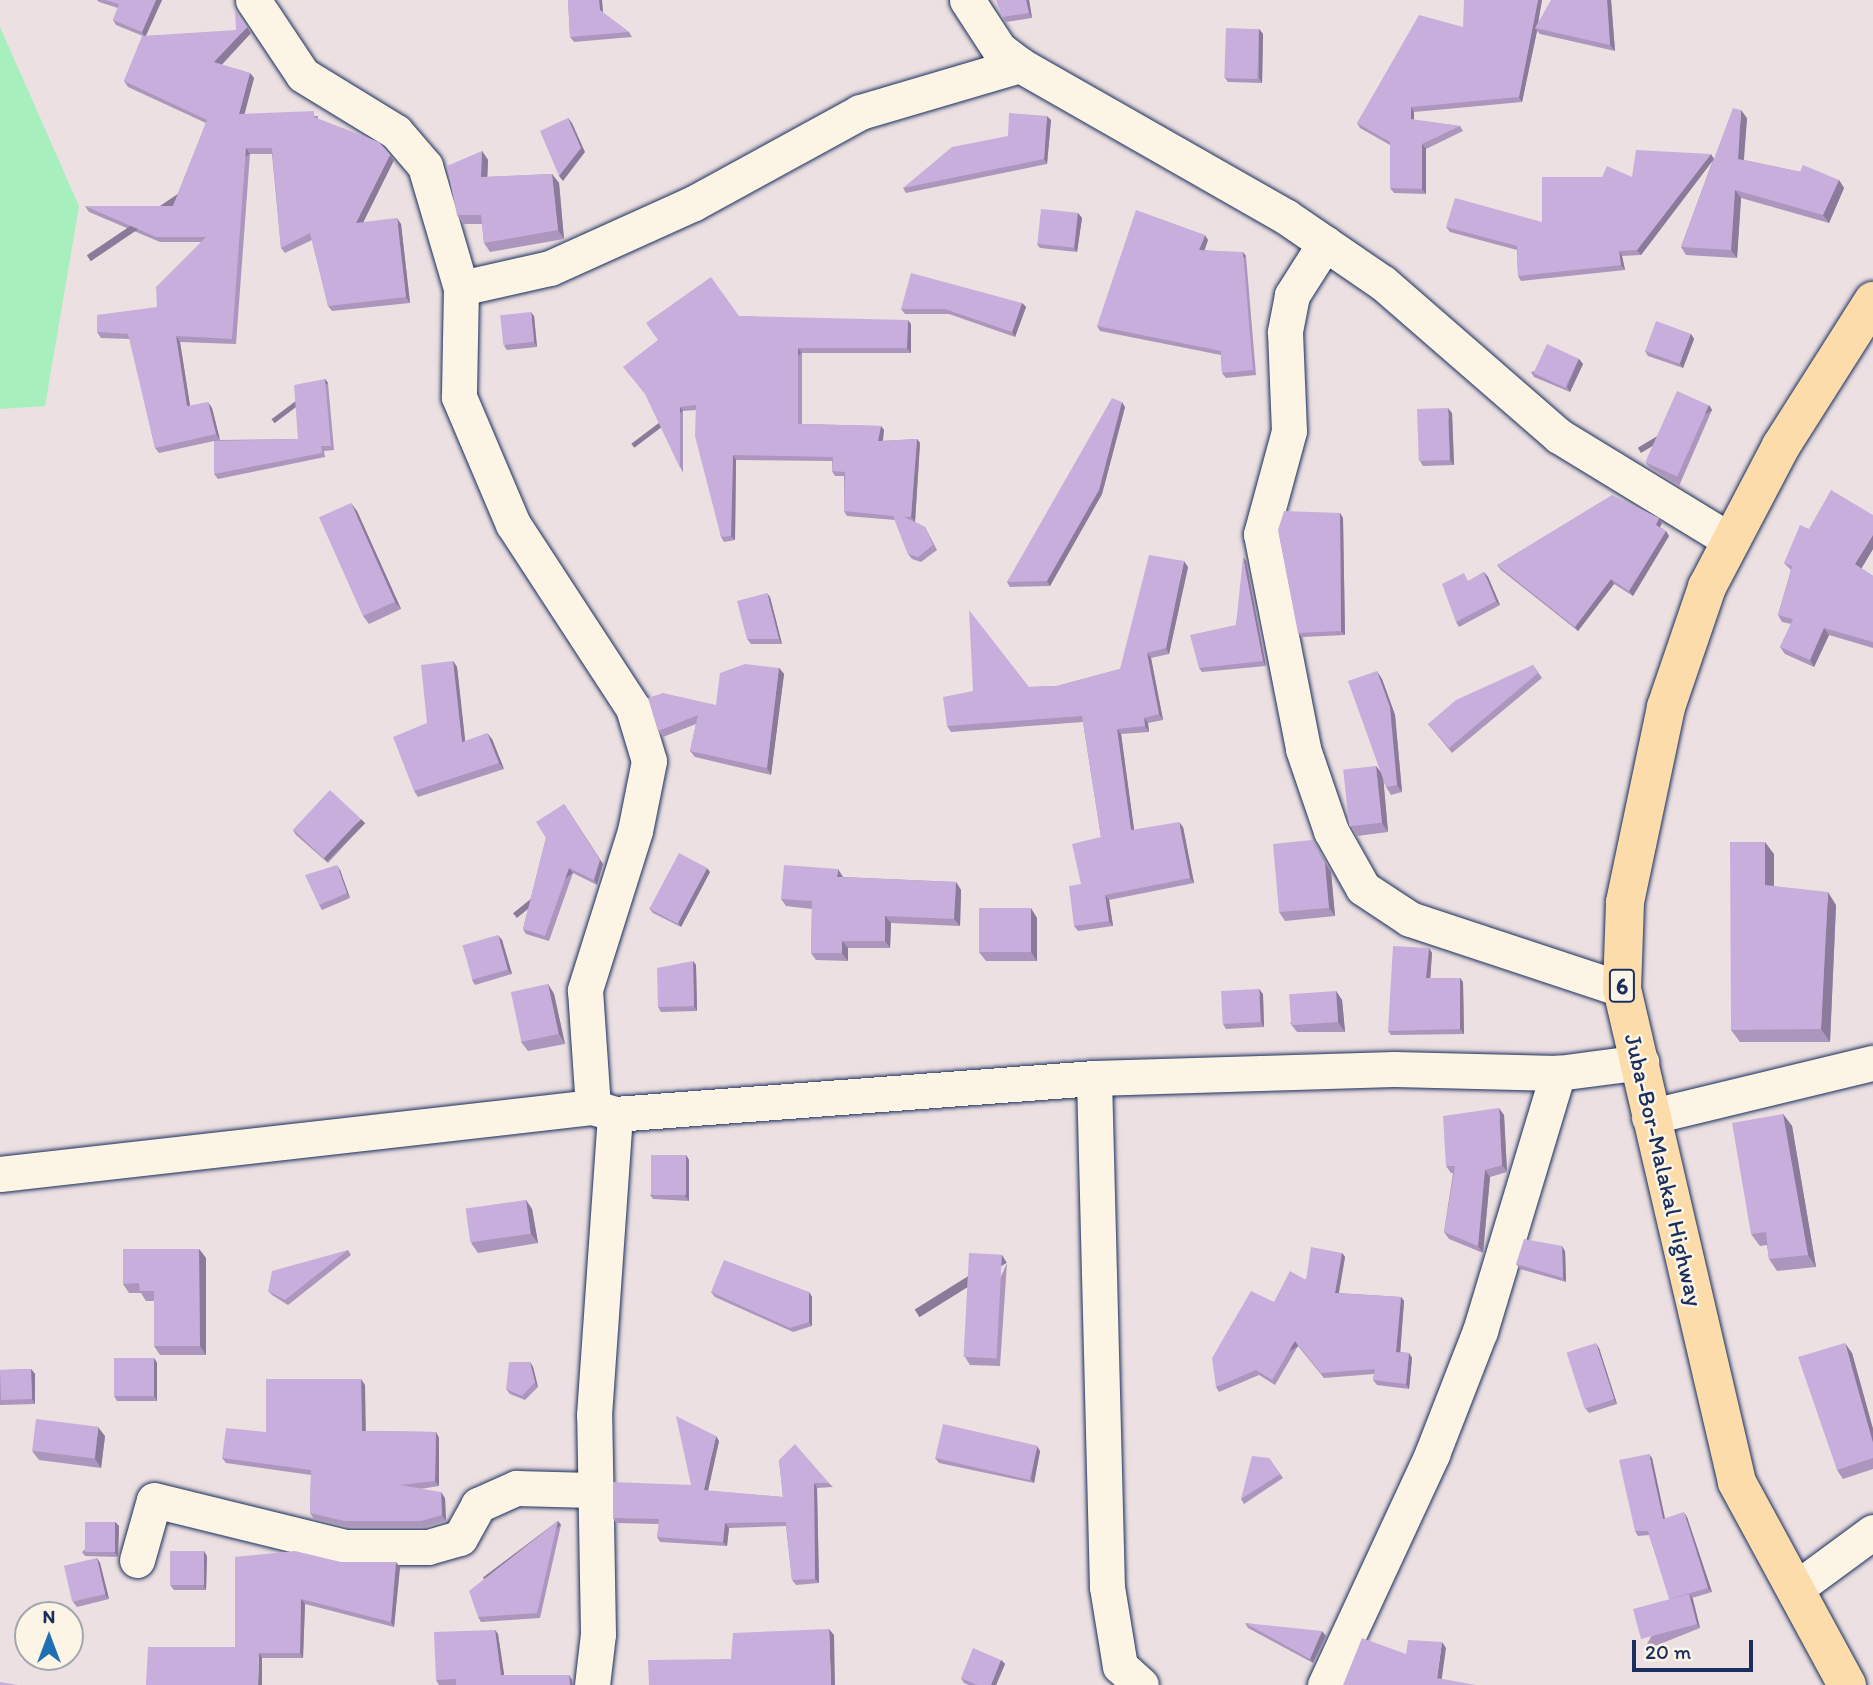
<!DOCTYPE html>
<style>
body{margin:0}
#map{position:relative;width:1873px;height:1685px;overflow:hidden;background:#ece0e2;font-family:Itim,sans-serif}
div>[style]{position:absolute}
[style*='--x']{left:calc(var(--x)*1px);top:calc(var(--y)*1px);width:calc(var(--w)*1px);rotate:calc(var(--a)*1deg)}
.green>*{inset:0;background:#a7efbd}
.roads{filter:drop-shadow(0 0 2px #1b2f5e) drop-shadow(0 0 2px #1b2f5e)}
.minor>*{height:35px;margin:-17.5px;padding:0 17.5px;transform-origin:17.5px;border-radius:17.5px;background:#fcf5e5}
.primary>*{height:38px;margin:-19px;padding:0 19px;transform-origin:19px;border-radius:19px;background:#fddcac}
.wall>*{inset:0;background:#ac96bd}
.shaded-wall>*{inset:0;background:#8c7a9a;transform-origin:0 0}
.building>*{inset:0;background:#c8aedc;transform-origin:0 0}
span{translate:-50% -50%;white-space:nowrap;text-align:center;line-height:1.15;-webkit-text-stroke:5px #fcf5e5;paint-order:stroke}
.shield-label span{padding:2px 5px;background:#fcf5e5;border:2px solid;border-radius:5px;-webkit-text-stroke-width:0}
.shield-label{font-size:23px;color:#1b2f5e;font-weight:700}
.street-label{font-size:24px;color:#1b2f5e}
.north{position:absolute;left:14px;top:1601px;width:70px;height:70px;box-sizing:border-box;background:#fcf5e5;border:2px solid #a2a6af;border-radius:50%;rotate:0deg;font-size:19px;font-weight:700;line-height:28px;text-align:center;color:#1b2f5e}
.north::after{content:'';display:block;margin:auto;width:24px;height:32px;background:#1f6fb2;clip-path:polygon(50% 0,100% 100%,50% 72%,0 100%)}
.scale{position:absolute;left:1632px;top:1640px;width:121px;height:32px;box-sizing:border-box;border:4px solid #1b2f5e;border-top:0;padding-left:9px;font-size:21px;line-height:24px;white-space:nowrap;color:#1b2f5e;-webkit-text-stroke:5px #fcf5e5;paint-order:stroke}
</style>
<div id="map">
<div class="green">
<div style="clip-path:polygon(0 27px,79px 206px,45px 406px,0 409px)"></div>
</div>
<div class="roads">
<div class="minor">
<div style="--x:253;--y:0;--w:90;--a:56.3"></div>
<div style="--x:303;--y:75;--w:109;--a:31.5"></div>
<div style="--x:396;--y:132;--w:45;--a:49.5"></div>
<div style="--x:425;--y:166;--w:127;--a:73.6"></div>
<div style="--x:461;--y:288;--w:109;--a:91.1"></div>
<div style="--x:459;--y:397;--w:138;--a:67"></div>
<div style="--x:513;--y:524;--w:220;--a:56.9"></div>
<div style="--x:633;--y:708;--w:55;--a:73.2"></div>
<div style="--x:649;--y:761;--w:71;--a:101.3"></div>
<div style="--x:635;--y:831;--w:167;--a:107.5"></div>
<div style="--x:585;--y:990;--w:117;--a:86.1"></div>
<div style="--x:967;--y:0;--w:59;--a:56.9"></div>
<div style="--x:999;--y:49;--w:26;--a:37"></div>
<div style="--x:1020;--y:65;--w:305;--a:29.7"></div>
<div style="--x:1285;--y:216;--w:119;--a:34.4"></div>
<div style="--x:1383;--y:283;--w:233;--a:41"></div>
<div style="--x:1559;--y:436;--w:202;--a:31.4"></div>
<div style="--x:1325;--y:243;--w:62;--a:122.4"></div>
<div style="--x:1292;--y:295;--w:38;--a:101"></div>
<div style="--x:1285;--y:332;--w:99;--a:87.7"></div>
<div style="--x:1289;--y:431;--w:107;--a:105.2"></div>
<div style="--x:1261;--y:534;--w:219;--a:78.9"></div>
<div style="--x:1303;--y:749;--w:87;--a:71.1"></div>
<div style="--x:1331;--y:831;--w:65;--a:60.7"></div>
<div style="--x:1363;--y:888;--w:56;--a:33.4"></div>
<div style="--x:1410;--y:919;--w:223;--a:18.3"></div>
<div style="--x:461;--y:288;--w:91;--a:-12.7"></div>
<div style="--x:550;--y:268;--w:158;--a:-24.3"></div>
<div style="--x:694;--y:203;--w:189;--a:-28.7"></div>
<div style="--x:860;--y:112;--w:167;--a:-16.4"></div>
<div style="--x:1094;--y:1078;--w:509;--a:88.54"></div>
<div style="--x:1107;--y:1587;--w:80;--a:80.7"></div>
<div style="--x:1120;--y:1666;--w:28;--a:42"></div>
<div style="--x:1649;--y:1117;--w:230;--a:-13.6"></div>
<div style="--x:0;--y:1174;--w:597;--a:-6.45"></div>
<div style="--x:593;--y:1107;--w:23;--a:18"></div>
<div style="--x:615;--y:1114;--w:480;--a:-4.3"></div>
<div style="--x:1094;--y:1078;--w:300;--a:-1.7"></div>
<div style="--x:1394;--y:1069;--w:164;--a:1.4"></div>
<div style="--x:1558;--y:1073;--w:84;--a:-7.5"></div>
<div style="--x:137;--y:1560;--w:62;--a:-74.2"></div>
<div style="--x:154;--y:1500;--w:197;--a:13.8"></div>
<div style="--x:345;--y:1547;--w:83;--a:0"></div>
<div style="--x:428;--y:1547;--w:33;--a:-16"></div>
<div style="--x:460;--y:1538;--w:38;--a:-61"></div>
<div style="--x:478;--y:1505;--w:42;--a:-24.1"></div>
<div style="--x:516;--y:1488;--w:76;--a:1.5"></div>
<div style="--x:1798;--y:1587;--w:93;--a:-36.3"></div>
<div style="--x:592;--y:1685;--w:51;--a:-83.3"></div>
<div style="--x:598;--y:1634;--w:219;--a:-91"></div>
<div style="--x:594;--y:1415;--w:302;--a:-86"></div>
<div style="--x:1325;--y:1685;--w:255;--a:-65.1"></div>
<div style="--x:1432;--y:1454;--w:132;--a:-68.7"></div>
<div style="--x:1480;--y:1331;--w:270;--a:-73.2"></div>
</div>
<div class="primary">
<div style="--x:1847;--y:1685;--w:231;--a:-118.5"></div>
<div style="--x:1737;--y:1482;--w:506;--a:-103.13"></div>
<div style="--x:1622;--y:989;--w:87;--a:-88"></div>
<div style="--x:1625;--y:902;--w:199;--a:-78.1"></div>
<div style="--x:1666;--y:707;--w:127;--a:-71.1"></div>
<div style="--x:1707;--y:587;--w:159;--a:-62.3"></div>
<div style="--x:1781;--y:446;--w:172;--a:-57.6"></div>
</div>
</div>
<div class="wall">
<div style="clip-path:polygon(97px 0,162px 0,146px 36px,251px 33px,222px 65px,250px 73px,254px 78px,244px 114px,318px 116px,318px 119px,390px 155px,394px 160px,363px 222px,401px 224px,410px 303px,332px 311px,328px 306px,312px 240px,285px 253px,281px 248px,272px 154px,250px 154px,236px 344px,180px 342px,190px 406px,212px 408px,220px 440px,298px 439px,325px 379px,328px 383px,334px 450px,324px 451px,325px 457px,218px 479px,214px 474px,214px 441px,159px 453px,155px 448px,130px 339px,101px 338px,97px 332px,157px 307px,201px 242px,160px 242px,89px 212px,85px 206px,173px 206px,206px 123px,128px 87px,124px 81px,143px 36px,116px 25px,113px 20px,118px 8px,99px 2px)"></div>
<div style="clip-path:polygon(568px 0,602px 0,603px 13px,629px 32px,632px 37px,574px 42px,570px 37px)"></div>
<div style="clip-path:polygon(1029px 0,1032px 18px,1006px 22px,1002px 17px)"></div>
<div style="clip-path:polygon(1542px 0,1538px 23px,1611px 0,1615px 51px,1540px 34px,1537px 31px,1522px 102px,1414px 112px,1414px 120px,1460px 126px,1463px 131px,1426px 149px,1426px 194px,1394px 193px,1390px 188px,1390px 145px,1360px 128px,1357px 123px,1463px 27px)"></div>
<div style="clip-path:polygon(1259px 29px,1263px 34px,1262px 83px,1228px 82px,1225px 78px)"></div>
<div style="clip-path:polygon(1747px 118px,1744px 160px,1839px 180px,1844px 188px,1829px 223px,1741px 198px,1737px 258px,1686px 255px,1681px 247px,1713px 160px,1641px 255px,1622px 256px,1625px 270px,1521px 281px,1518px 276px,1517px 250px,1450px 232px,1446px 227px,1542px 222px,1632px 177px,1714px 159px)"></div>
<div style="clip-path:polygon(1051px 120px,1047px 164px,906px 193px,903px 188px,1008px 136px)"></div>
<div style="clip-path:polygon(482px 151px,488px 160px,487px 177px,552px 174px,559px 183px,564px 239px,490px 252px,484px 243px,482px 224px,463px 224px,457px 215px)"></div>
<div style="clip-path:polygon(1078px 213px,1082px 218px,1077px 252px,1040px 248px,1037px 244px)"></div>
<div style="clip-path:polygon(1208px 240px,1204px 250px,1246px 256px,1256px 375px,1226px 378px,1222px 373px,1221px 355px,1100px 331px,1097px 326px)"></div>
<div style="clip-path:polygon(1022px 303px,1026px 307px,1015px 337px,949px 314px,905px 314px,901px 309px)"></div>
<div style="clip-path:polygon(534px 316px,537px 347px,507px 350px,504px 346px)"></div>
<div style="clip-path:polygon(739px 316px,911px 324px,911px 353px,802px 353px,802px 424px,881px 426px,884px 430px,883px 441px,917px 439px,920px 443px,915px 522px,925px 527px,937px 550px,921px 562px,912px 559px,908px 554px,895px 520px,847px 516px,844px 511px,844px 476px,835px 476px,832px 471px,832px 461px,736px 460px,735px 540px,724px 542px,721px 537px,696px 410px,683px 411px,683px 473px,646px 395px)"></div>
<div style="clip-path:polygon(1691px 334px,1694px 339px,1683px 368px,1648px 356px,1645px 351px)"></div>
<div style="clip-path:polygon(1579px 359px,1583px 364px,1570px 392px,1534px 377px,1531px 372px)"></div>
<div style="clip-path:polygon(1709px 405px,1712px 410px,1679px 486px,1649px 467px,1646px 463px)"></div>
<div style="clip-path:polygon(1125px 407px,1102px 494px,1050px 586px,1010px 587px,1007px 582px)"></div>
<div style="clip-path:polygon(1452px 413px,1454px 465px,1423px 466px,1420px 461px)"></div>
<div style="clip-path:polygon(357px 511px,401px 609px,369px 624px,363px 616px)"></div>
<div style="clip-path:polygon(1340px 513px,1343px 518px,1345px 635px,1302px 637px,1298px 633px)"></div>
<div style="clip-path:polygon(1873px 515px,1873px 549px,1861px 568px,1873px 576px,1873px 648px,1829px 635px,1814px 667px,1785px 654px,1780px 647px,1791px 624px,1782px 622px,1778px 615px,1791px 570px,1784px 563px,1809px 529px)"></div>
<div style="clip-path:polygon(1659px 518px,1662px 523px,1660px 527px,1666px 531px,1669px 536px,1633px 596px,1614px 584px,1578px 631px,1501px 570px,1497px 565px)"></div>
<div style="clip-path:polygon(1246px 561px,1266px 666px,1202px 672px,1199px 668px,1236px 625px)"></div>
<div style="clip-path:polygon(1188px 567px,1169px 654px,1151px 658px,1163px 720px,1148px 723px,1149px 732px,1121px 734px,1134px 830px,1183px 827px,1194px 883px,1109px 900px,1113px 926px,1078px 931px,1074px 926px,1081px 884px,1101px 837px,1083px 722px,951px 732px,947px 726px,1029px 687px,1057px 686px,1120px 669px)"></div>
<div style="clip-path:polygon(1484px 572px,1488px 577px,1500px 605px,1459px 627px,1456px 622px,1469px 581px)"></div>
<div style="clip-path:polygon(770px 597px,782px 644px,751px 644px,747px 639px)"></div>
<div style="clip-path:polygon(453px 661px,457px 667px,465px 741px,492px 739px,504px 769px,418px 797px,414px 791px)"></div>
<div style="clip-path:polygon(1533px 665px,1542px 678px,1452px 753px,1428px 724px)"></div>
<div style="clip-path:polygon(779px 668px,784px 674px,771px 775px,695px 757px,690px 751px,696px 724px,663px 737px,658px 731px,716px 705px)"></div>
<div style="clip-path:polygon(1382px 679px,1395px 715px,1402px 792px,1391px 795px,1386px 787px,1383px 779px,1388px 832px,1357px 836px,1350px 826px,1376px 766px,1381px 772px)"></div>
<div style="clip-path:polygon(365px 823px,328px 863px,296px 835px,293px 830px)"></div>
<div style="clip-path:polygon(546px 838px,603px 864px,597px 885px,573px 873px,549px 941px,526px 934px,523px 929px)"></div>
<div style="clip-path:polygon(1312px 840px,1331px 872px,1335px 916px,1285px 921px,1279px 912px)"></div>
<div style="clip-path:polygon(1774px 854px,1774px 886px,1836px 905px,1830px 1042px,1740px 1042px,1731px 1030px)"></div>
<div style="clip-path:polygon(340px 870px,350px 898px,322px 910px,319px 905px)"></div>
<div style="clip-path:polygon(710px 872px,681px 927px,653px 913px,649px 908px)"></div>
<div style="clip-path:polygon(843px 877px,956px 882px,961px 890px,960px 926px,891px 923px,890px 948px,848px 948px,848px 961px,816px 960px,811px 953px,812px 909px,786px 906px,781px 899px)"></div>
<div style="clip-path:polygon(1037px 918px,1037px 961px,986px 961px,979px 952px)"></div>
<div style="clip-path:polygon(502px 940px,512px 974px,475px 985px,472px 980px)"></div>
<div style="clip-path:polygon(1429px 948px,1432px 953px,1430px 978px,1460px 978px,1463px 982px,1464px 1034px,1391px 1035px,1388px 1031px)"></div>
<div style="clip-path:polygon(693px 961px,696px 965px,697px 1011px,661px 1012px,658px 1007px)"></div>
<div style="clip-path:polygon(548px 984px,554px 994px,565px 1044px,528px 1051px,521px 1042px)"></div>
<div style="clip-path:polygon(1336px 991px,1342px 1000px,1345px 1032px,1297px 1032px,1290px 1023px)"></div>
<div style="clip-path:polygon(1263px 994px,1264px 1027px,1226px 1029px,1223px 1024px)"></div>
<div style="clip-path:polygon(1783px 1114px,1792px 1126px,1816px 1267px,1777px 1271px,1769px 1259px,1767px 1245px,1760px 1246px,1751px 1234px)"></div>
<div style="clip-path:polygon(1504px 1115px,1507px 1172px,1490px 1177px,1483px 1253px,1449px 1239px,1444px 1232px,1453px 1173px,1451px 1173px,1446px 1166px)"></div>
<div style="clip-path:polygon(686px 1155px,689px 1160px,689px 1201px,653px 1199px,650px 1195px)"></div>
<div style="clip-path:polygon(526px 1200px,532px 1209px,538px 1243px,478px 1253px,471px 1243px)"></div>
<div style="clip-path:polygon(199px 1249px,206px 1258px,206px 1355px,160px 1355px,154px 1346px,154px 1301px,146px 1301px,141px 1293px,129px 1293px,123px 1284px)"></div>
<div style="clip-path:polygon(348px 1250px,351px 1255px,288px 1305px,272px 1295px,268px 1291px)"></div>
<div style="clip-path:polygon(1565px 1251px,1566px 1282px,1520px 1269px,1516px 1264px)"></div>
<div style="clip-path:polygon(1342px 1253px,1345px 1257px,1339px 1293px,1401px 1297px,1404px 1301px,1400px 1352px,1409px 1353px,1412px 1358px,1409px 1389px,1377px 1385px,1373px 1380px,1374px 1374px,1324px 1378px,1298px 1346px,1275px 1385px,1259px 1375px,1219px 1392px,1216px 1387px,1274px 1302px)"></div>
<div style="clip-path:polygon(1007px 1263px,1000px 1366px,970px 1365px,965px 1357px)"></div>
<div style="clip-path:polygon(711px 1292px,809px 1292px,812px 1297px,812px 1326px,793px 1332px,715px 1297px)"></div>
<div style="clip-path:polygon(1599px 1348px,1617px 1404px,1589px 1413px,1585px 1408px)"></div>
<div style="clip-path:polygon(1852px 1353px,1873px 1429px,1873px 1469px,1843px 1479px,1837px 1470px)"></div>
<div style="clip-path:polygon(154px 1358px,157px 1363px,157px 1401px,117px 1401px,114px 1396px)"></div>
<div style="clip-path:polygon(530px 1362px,533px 1367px,538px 1387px,525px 1400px,510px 1394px,506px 1389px)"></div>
<div style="clip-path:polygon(31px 1369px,35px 1374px,35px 1404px,0 1405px,0 1370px)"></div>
<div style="clip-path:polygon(365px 1385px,365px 1431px,436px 1432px,439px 1438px,439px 1486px,420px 1489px,445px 1498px,446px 1521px,425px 1527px,347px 1527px,314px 1519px,310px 1513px,311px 1475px,226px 1463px,222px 1458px,266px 1432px)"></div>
<div style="clip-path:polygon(105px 1436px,101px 1468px,39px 1460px,32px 1451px)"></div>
<div style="clip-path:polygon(719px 1441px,708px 1491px,783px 1497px,779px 1460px,829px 1483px,833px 1487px,817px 1488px,819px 1583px,796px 1585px,792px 1580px,786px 1526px,729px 1528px,727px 1546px,660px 1542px,657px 1537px,659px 1524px,616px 1523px,613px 1518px,691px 1485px)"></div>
<div style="clip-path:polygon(1040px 1451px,1034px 1483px,939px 1463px,935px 1458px)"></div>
<div style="clip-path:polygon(1269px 1458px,1283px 1478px,1244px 1504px,1241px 1499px)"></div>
<div style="clip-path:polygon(1652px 1458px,1665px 1518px,1687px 1517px,1712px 1592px,1692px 1598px,1700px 1628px,1650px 1648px,1647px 1644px,1671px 1601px,1649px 1535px,1638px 1536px,1635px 1531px)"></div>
<div style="clip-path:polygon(558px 1521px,561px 1525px,540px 1618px,481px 1622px,478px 1617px)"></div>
<div style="clip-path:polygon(115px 1522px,119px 1526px,118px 1557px,85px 1556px,82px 1552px)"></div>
<div style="clip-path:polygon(207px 1556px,206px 1590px,174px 1590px,170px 1585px)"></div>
<div style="clip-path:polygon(97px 1558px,100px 1563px,109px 1599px,77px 1607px,73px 1602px)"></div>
<div style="clip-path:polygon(341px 1562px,400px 1567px,394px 1627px,305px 1604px,303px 1658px,262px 1658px,235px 1647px)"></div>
<div style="clip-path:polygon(1245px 1623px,1326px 1636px,1313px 1663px,1248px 1628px)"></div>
<div style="clip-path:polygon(495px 1630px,498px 1634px,504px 1675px,569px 1675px,572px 1680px,573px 1685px,439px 1685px,436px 1680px)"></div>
<div style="clip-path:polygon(1001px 1660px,1005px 1664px,996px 1685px,969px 1685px,964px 1683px,961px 1678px)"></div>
</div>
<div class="shaded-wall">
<div style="clip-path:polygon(156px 0,162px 0,145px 37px,142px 32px)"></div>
<div style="clip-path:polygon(599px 0,602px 0,603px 15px,600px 10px)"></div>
<div style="clip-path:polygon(1026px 0,1029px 0,1032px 18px,1029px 13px)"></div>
<div style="clip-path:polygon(1538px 0,1542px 0,1537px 29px,1535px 28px,1537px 31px,1522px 102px,1519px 97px)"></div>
<div style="clip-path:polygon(1607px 0,1611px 0,1615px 51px,1610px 45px)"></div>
<div style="clip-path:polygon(235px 10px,251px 33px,218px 68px,214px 62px,247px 27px)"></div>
<div style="clip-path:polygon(1259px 29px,1263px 34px,1262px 83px,1259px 78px)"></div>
<div style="clip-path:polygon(250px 73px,254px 78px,243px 120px,239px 114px)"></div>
<div style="clip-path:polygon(1411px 107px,1414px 112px,1414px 124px,1411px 119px)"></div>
<div style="clip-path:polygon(1741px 110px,1747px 118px,1743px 167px,1738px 159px)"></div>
<div style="clip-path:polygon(1047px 116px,1051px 120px,1047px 164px,1044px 159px)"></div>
<div style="clip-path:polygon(568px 118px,572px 123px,585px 152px,563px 181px,559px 176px)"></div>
<div style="clip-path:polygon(1422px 144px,1426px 149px,1426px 194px,1422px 189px)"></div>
<div style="left:246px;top:148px;width:7px;height:192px;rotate:56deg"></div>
<div style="clip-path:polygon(482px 151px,488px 160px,487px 186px,481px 177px)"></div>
<div style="clip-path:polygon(1711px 154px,1714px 159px,1641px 255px,1637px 250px)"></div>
<div style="clip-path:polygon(390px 155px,394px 160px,360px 229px,356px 223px)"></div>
<div style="clip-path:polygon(552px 174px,559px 183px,564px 239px,558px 230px)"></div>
<div style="clip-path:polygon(1839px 180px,1844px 188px,1829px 223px,1823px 215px)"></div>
<div style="clip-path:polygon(1735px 190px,1741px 198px,1737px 258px,1731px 250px)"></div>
<div style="clip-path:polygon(1078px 213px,1082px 218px,1077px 252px,1074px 248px)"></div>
<div style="clip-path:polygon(397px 218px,401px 224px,410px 303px,406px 297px)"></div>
<div style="clip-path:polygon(1205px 235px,1208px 240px,1203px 255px,1199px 250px)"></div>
<div style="clip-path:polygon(1619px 251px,1622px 256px,1625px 270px,1621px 265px)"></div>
<div style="left:1243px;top:252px;width:5px;height:118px;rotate:53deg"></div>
<div style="clip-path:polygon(1022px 303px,1026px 307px,1015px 337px,1012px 332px)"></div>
<div style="clip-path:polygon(531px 312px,534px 316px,537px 347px,534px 342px)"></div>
<div style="clip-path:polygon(908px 320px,911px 324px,911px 353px,907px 348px)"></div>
<div style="clip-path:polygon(1691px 334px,1694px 339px,1683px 368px,1679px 363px)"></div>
<div style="clip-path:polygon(176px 336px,180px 342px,191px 412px,187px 406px)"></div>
<div style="left:798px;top:348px;width:6px;height:76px;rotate:51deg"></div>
<div style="clip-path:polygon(1579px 359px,1583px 364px,1570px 392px,1567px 387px)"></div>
<div style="left:325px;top:379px;width:5px;height:67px;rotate:53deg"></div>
<div style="clip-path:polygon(208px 402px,212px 408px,220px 440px,216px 434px)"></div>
<div style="clip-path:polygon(1122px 402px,1125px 407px,1102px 494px,1050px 586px,1047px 581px)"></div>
<div style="left:1709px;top:405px;width:6px;height:83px;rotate:59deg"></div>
<div style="left:680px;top:407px;width:5px;height:61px;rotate:53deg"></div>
<div style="clip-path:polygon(1448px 408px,1452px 413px,1454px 465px,1450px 460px)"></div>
<div style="clip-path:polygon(881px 426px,884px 430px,882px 446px,878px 441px)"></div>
<div style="clip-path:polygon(917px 439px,920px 443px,915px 522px,911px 517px)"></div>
<div style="clip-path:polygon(733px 455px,736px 460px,735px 540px,731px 536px)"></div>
<div style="clip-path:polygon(351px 503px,357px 511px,401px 609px,395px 602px)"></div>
<div style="clip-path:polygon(1340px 513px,1343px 518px,1345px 635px,1341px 631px)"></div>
<div style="clip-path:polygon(1659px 518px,1662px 523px,1659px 529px,1656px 525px)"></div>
<div style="clip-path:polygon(1666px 531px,1669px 536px,1633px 596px,1629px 591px)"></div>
<div style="clip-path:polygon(1873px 535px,1873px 549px,1860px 571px,1855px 564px)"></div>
<div style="clip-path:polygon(1243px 557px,1246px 561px,1266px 666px,1263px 661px)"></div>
<div style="clip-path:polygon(1184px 561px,1188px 567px,1169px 654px,1166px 648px)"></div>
<div style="clip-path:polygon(1484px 572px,1488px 577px,1500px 605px,1496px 601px)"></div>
<div style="clip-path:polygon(1611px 579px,1614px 584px,1578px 631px,1575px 627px)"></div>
<div style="clip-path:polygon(767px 593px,770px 597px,782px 644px,779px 639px)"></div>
<div style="clip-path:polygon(1824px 628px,1829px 635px,1814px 667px,1810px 660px)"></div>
<div style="clip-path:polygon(1147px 653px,1151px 658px,1163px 720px,1159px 714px)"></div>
<div style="clip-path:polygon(453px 661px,457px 667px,466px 748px,462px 742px)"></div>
<div style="clip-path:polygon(779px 668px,784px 674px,771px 775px,767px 768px)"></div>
<div style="clip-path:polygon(1377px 671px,1382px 679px,1395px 715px,1402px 792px,1397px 785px)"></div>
<div style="clip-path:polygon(1144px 718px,1148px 723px,1149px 732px,1145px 726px)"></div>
<div style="clip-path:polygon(1117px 729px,1121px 734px,1135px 836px,1131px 830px)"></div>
<div style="clip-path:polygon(487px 733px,492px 739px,504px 769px,499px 763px)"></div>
<div style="clip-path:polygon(1376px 766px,1383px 775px,1388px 832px,1382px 823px)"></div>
<div style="clip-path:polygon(564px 804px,603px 864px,597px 885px,594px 880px)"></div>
<div style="left:361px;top:819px;width:6px;height:54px;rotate:45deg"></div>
<div style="clip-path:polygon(1179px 822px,1183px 827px,1194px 883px,1190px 878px)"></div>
<div style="clip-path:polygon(1312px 840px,1331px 872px,1335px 916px,1329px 908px)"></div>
<div style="clip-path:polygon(1765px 842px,1774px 854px,1774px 898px,1765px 885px)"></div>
<div style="clip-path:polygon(337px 865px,340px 870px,350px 898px,347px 893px)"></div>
<div style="left:569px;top:868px;width:6px;height:72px;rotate:51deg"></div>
<div style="clip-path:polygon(707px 868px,710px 872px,681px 927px,678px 922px)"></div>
<div style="clip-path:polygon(838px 869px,843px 877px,837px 877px)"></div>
<div style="clip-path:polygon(956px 882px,961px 890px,960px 926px,954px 919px)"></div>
<div style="clip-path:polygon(1828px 892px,1836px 905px,1830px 1042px,1821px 1029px)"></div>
<div style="clip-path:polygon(1105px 895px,1109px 900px,1113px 926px,1109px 921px)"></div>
<div style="clip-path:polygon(1031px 908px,1037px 918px,1037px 961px,1031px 952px)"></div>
<div style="clip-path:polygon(885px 916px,891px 923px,890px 948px,885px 941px)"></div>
<div style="clip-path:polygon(498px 935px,502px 940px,512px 974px,508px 970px)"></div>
<div style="clip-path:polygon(842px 941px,848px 948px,848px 961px,842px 953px)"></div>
<div style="clip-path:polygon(1429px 948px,1432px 953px,1430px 983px,1426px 978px)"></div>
<div style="clip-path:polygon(693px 961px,696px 965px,697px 1011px,694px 1006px)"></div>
<div style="clip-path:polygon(1460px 978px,1463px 982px,1464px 1034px,1460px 1029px)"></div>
<div style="clip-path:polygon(548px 984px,554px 994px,565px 1044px,559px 1034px)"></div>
<div style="clip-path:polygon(1259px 989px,1263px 994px,1264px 1027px,1261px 1022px)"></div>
<div style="clip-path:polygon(1336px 991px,1342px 1000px,1345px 1032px,1338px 1022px)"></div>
<div style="clip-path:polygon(1499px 1108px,1504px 1115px,1507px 1172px,1502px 1165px)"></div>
<div style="clip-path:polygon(1783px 1114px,1792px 1126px,1816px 1267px,1808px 1255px)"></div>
<div style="clip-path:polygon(686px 1155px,689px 1160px,689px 1201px,685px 1196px)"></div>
<div style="clip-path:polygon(1485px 1170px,1490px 1177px,1483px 1253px,1478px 1246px)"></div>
<div style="clip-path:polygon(526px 1200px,532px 1209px,538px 1243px,531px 1234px)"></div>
<div style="clip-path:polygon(1562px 1246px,1565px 1251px,1566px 1282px,1563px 1278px)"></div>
<div style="clip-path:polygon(199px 1249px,206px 1258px,206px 1355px,200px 1346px)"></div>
<div style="clip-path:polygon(1342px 1253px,1345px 1257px,1338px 1297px,1335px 1293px)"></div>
<div style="left:1002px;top:1255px;width:9px;height:103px;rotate:58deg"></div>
<div style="clip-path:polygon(809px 1292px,812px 1297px,812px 1326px,809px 1322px)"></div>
<div style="clip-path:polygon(1401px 1297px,1404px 1301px,1400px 1356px,1396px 1352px)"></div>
<div style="left:1295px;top:1341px;width:6px;height:45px;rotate:59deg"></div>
<div style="clip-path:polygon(1596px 1343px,1599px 1348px,1617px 1404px,1614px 1399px)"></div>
<div style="clip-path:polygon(1845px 1343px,1852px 1353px,1873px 1429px,1873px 1443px)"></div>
<div style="clip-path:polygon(1409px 1353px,1412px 1358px,1409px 1389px,1406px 1384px)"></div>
<div style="clip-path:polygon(154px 1358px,157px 1363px,157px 1401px,154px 1396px)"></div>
<div style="clip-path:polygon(530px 1362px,533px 1367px,538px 1387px,535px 1382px)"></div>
<div style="clip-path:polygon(31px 1369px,35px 1374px,35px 1404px,32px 1399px)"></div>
<div style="clip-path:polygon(361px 1379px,365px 1385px,366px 1436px,362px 1431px)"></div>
<div style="clip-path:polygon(98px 1427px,105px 1436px,101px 1468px,95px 1459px)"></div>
<div style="clip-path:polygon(436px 1432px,439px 1438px,439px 1486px,435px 1481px)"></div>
<div style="clip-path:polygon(716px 1436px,719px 1441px,707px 1495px,704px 1490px)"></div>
<div style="clip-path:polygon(1037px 1446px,1040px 1451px,1034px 1483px,1031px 1479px)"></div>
<div style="clip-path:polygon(1649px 1454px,1652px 1458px,1666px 1524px,1663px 1519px)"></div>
<div style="clip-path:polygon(814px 1483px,817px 1488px,819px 1583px,815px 1579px)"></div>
<div style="clip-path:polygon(441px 1492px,445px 1498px,446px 1521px,442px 1515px)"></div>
<div style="clip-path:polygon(1684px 1512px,1687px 1517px,1712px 1592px,1708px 1588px)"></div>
<div style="left:558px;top:1521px;width:5px;height:94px;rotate:53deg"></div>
<div style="clip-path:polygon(115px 1522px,119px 1526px,118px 1557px,114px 1552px)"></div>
<div style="clip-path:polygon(725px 1523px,729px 1528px,727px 1546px,723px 1542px)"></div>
<div style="clip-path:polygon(204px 1551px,207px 1556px,206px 1590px,203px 1585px)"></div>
<div style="clip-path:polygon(97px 1558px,100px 1563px,109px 1599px,105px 1594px)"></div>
<div style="clip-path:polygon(396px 1562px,400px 1567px,394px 1627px,391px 1622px)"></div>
<div style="clip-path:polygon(1689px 1594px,1693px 1599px,1700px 1628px,1697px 1624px)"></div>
<div style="clip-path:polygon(301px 1599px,305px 1604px,303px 1658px,300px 1653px)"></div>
<div style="clip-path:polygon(829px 1629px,834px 1635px,835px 1685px,831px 1685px)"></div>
<div style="clip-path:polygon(495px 1630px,498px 1634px,505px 1680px,501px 1675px)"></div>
<div style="clip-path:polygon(1322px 1631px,1326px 1636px,1313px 1663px,1310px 1659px)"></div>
<div style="clip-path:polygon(1442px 1642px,1446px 1648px,1441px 1684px,1437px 1678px)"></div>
<div style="clip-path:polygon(259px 1653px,262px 1658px,262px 1685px,258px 1685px)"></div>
<div style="clip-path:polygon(1001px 1660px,1005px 1664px,996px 1685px,991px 1685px)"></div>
<div style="clip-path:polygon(569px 1675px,572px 1680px,573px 1685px,570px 1685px)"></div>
</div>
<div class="building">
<div style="clip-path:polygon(105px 0,156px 0,142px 32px,113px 20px,119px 4px)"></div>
<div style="clip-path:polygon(568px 0,599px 0,600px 10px,629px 32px,570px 37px)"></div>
<div style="clip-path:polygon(996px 0,1026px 0,1029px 13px,1002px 17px)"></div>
<div style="clip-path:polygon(1464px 0,1538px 0,1519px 97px,1411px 107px,1411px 119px,1460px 126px,1422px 144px,1422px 189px,1390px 188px,1390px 142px,1357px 123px,1419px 15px,1463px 27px)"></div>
<div style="clip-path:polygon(1551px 0,1607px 0,1610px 45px,1535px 28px)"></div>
<div style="clip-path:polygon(235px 10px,247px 27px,214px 62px,250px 73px,239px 114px,314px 111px,314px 117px,379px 142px,390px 155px,356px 223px,397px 218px,406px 297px,328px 306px,310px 233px,281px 248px,272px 148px,246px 148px,232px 339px,176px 336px,187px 406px,208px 402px,216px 434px,155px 448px,128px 334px,97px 332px,97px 315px,157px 307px,156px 287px,206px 237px,156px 237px,85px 206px,173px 206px,207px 120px,124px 81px,142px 36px,236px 30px)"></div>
<div style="left:1226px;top:28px;width:33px;height:50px;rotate:2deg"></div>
<div style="clip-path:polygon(1733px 108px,1741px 110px,1738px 159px,1800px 172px,1803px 165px,1839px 180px,1823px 215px,1735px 190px,1731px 250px,1681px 247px)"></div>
<div style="clip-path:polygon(1009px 113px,1047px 116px,1044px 159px,903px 188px,952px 147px,1008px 136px)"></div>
<div style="clip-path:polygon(568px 118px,581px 148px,559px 176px,540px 131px)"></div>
<div style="clip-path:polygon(1636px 150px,1711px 154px,1637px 250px,1619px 251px,1621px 265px,1518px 276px,1517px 246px,1446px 227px,1455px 198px,1542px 222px,1542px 177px,1602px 177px,1607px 166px,1632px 177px)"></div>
<div style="clip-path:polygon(482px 151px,481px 177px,552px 174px,558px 230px,484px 243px,481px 215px,457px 215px,447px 166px)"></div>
<div style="left:1041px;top:209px;width:37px;height:35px;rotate:6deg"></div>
<div style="clip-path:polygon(1136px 210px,1205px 235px,1199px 250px,1243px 252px,1253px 370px,1222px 373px,1221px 351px,1097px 326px)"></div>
<div style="clip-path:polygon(911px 273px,1022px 303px,1012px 332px,945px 309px,901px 309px)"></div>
<div style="clip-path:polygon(711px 277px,739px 316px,908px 320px,907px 348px,798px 348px,798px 424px,881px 426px,878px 441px,917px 439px,911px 517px,904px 517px,925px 527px,933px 545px,918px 557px,908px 554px,893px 516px,844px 511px,845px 472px,832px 471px,833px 457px,733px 455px,731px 536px,721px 537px,695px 436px,696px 405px,680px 407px,680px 468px,645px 394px,623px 367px,658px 340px,646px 323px)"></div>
<div style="left:531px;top:312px;width:30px;height:31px;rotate:84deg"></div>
<div style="left:1656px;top:321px;width:37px;height:32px;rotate:20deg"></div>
<div style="left:1547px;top:344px;width:35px;height:32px;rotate:25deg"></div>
<div style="clip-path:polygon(325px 379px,331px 446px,321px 446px,322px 453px,214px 474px,214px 441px,298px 439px,294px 385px)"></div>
<div style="left:1677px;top:391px;width:35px;height:78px;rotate:24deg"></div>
<div style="clip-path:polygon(1112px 398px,1122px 402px,1099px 490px,1047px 581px,1007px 582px)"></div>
<div style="left:1448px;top:408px;width:52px;height:31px;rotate:88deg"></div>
<div style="clip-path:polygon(1831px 490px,1873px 515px,1873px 535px,1855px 564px,1873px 576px,1873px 642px,1824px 628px,1810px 660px,1780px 647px,1793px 619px,1778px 615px,1792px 566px,1784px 563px,1800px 525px,1809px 529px)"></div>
<div style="clip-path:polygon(1612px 495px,1659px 518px,1656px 525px,1666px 531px,1629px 591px,1611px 579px,1575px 627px,1497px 565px)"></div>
<div style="left:351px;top:503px;width:108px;height:35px;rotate:66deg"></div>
<div style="clip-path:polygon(1284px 511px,1340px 513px,1341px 631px,1298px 633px,1278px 530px)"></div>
<div style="clip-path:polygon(1149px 555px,1184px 561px,1166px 648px,1147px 653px,1159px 714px,1144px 718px,1145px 726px,1117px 729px,1131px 830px,1179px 822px,1190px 878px,1105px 895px,1109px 921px,1074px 926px,1069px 886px,1081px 884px,1072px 844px,1101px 837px,1082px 716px,947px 726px,943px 697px,973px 691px,969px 610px,1029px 687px,1057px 686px,1120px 669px)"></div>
<div style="clip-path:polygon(1243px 557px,1263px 661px,1199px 668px,1190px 635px,1236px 625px)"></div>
<div style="clip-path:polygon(1484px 572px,1496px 601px,1456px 622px,1442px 584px,1464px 573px,1468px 581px)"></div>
<div style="clip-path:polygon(767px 593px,779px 639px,747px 639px,737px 601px)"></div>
<div style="clip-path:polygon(453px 661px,462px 742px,487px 733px,499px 763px,414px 791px,393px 737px,427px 723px,421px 665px)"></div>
<div style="clip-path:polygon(745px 664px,779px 668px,767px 768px,690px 751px,698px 715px,658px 731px,648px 698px,663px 693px,716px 705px,720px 673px)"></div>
<div style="clip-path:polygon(1533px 665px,1538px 673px,1449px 748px,1428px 724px,1456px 700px)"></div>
<div style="clip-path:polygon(1377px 671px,1390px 707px,1397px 785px,1386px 787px,1348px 681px)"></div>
<div style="left:1376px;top:766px;width:57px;height:33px;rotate:84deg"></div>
<div style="left:330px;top:790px;width:42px;height:54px;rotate:43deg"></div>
<div style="clip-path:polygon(564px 804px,600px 860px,594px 880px,569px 868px,545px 936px,523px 929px,546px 838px,536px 822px)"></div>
<div style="clip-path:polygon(1312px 840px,1325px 863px,1329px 908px,1279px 912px,1273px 844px)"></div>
<div style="clip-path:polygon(1730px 842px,1765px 842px,1765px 885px,1828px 892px,1821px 1029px,1731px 1030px)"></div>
<div style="left:679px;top:853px;width:32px;height:63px;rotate:28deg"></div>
<div style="clip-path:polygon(337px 865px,347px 893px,319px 905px,305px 875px)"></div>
<div style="clip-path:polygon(784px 865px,838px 869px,837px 877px,956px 882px,954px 919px,885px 916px,885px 941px,842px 941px,842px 953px,811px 953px,812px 901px,781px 899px)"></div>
<div style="left:979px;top:908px;width:52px;height:44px"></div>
<div style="left:498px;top:935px;width:36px;height:37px;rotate:74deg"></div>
<div style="clip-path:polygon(1393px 946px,1429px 948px,1426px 978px,1460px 978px,1460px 1029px,1388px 1031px)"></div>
<div style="clip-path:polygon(693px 961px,694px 1006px,658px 1007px,657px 968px)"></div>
<div style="left:548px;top:984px;width:51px;height:38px;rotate:78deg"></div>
<div style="left:1259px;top:989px;width:33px;height:38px;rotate:87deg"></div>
<div style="left:1336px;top:991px;width:31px;height:47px;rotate:86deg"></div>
<div style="clip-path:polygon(1499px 1108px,1502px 1165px,1485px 1170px,1478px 1246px,1444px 1232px,1455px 1166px,1446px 1166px,1443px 1116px)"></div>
<div style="clip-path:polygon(1783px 1114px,1808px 1255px,1769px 1259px,1766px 1232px,1751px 1234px,1732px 1123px)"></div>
<div style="left:651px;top:1155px;width:35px;height:40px"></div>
<div style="left:526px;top:1200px;width:34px;height:61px;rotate:82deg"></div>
<div style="clip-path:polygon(1524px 1239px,1562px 1246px,1563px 1278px,1516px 1264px)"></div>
<div style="clip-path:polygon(1311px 1247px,1342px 1253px,1335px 1293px,1401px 1297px,1396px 1352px,1409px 1353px,1406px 1384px,1373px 1380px,1375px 1369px,1321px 1373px,1295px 1341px,1272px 1380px,1256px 1370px,1216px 1387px,1212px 1358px,1251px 1291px,1274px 1302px,1290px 1271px,1306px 1280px)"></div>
<div style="clip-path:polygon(123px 1249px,199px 1249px,200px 1346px,154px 1346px,154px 1291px,140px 1291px,139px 1283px,123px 1284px)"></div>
<div style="clip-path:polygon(348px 1250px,285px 1300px,268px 1291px,272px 1271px)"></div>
<div style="left:969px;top:1253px;width:33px;height:104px;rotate:3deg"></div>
<div style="clip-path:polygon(724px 1260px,809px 1292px,809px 1322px,790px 1328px,711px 1292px)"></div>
<div style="left:1596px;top:1343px;width:59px;height:31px;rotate:72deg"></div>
<div style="clip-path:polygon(1845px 1343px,1873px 1443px,1873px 1458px,1837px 1470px,1798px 1357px)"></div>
<div style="left:114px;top:1358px;width:40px;height:38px"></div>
<div style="clip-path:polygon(509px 1362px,530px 1362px,535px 1382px,522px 1396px,506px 1389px)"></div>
<div style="left:31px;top:1369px;width:30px;height:31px;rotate:88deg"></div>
<div style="clip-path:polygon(266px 1379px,361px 1379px,362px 1431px,436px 1432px,435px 1481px,400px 1485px,441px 1492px,442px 1515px,421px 1521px,344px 1521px,310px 1513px,311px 1470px,222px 1458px,226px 1428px,266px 1432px)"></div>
<div style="clip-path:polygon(676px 1416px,716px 1436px,704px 1490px,783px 1497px,779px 1460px,795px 1444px,829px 1483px,814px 1483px,815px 1579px,792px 1580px,786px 1522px,725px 1523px,723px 1542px,657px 1537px,659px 1519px,613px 1518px,613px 1482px,691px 1485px)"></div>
<div style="left:36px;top:1419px;width:63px;height:32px;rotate:7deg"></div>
<div style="left:943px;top:1424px;width:97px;height:35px;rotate:13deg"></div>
<div style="clip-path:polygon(1649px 1454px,1663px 1519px,1684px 1512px,1708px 1588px,1669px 1599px,1648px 1531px,1635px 1531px,1619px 1460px)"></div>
<div style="clip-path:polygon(1252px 1456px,1269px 1458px,1280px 1474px,1241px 1499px)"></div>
<div style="clip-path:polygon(558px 1521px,537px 1613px,478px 1617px,469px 1591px)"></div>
<div style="left:85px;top:1522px;width:30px;height:30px"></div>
<div style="left:170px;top:1551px;width:34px;height:34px"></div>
<div style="clip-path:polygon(295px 1551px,341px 1562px,396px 1562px,391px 1622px,301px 1599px,300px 1653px,259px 1653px,258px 1685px,146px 1685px,148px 1647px,235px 1647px,235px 1557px)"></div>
<div style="left:97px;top:1558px;width:37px;height:34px;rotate:77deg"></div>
<div style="left:1689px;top:1594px;width:31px;height:58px;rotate:75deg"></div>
<div style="clip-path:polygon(1245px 1623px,1322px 1631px,1310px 1659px)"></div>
<div style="clip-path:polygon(829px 1629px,831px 1685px,649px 1685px,648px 1660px,731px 1659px,733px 1633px)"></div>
<div style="clip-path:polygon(495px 1630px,501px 1675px,569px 1675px,570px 1685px,456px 1685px,456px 1679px,436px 1680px,434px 1632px)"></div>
<div style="clip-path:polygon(1362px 1638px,1406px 1654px,1408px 1640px,1442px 1642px,1437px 1678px,1476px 1685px,1343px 1685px)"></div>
<div style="clip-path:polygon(973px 1648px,1001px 1660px,991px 1685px,977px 1685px,961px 1678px)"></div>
<div style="clip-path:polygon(0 1682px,18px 1685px,0 1685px)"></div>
</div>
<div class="shield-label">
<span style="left:1622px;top:986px">6</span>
</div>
<div class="street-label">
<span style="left:1664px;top:1170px;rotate:77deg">Juba-Bor-Malakal Highway</span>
</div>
<div class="north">N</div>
<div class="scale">20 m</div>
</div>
